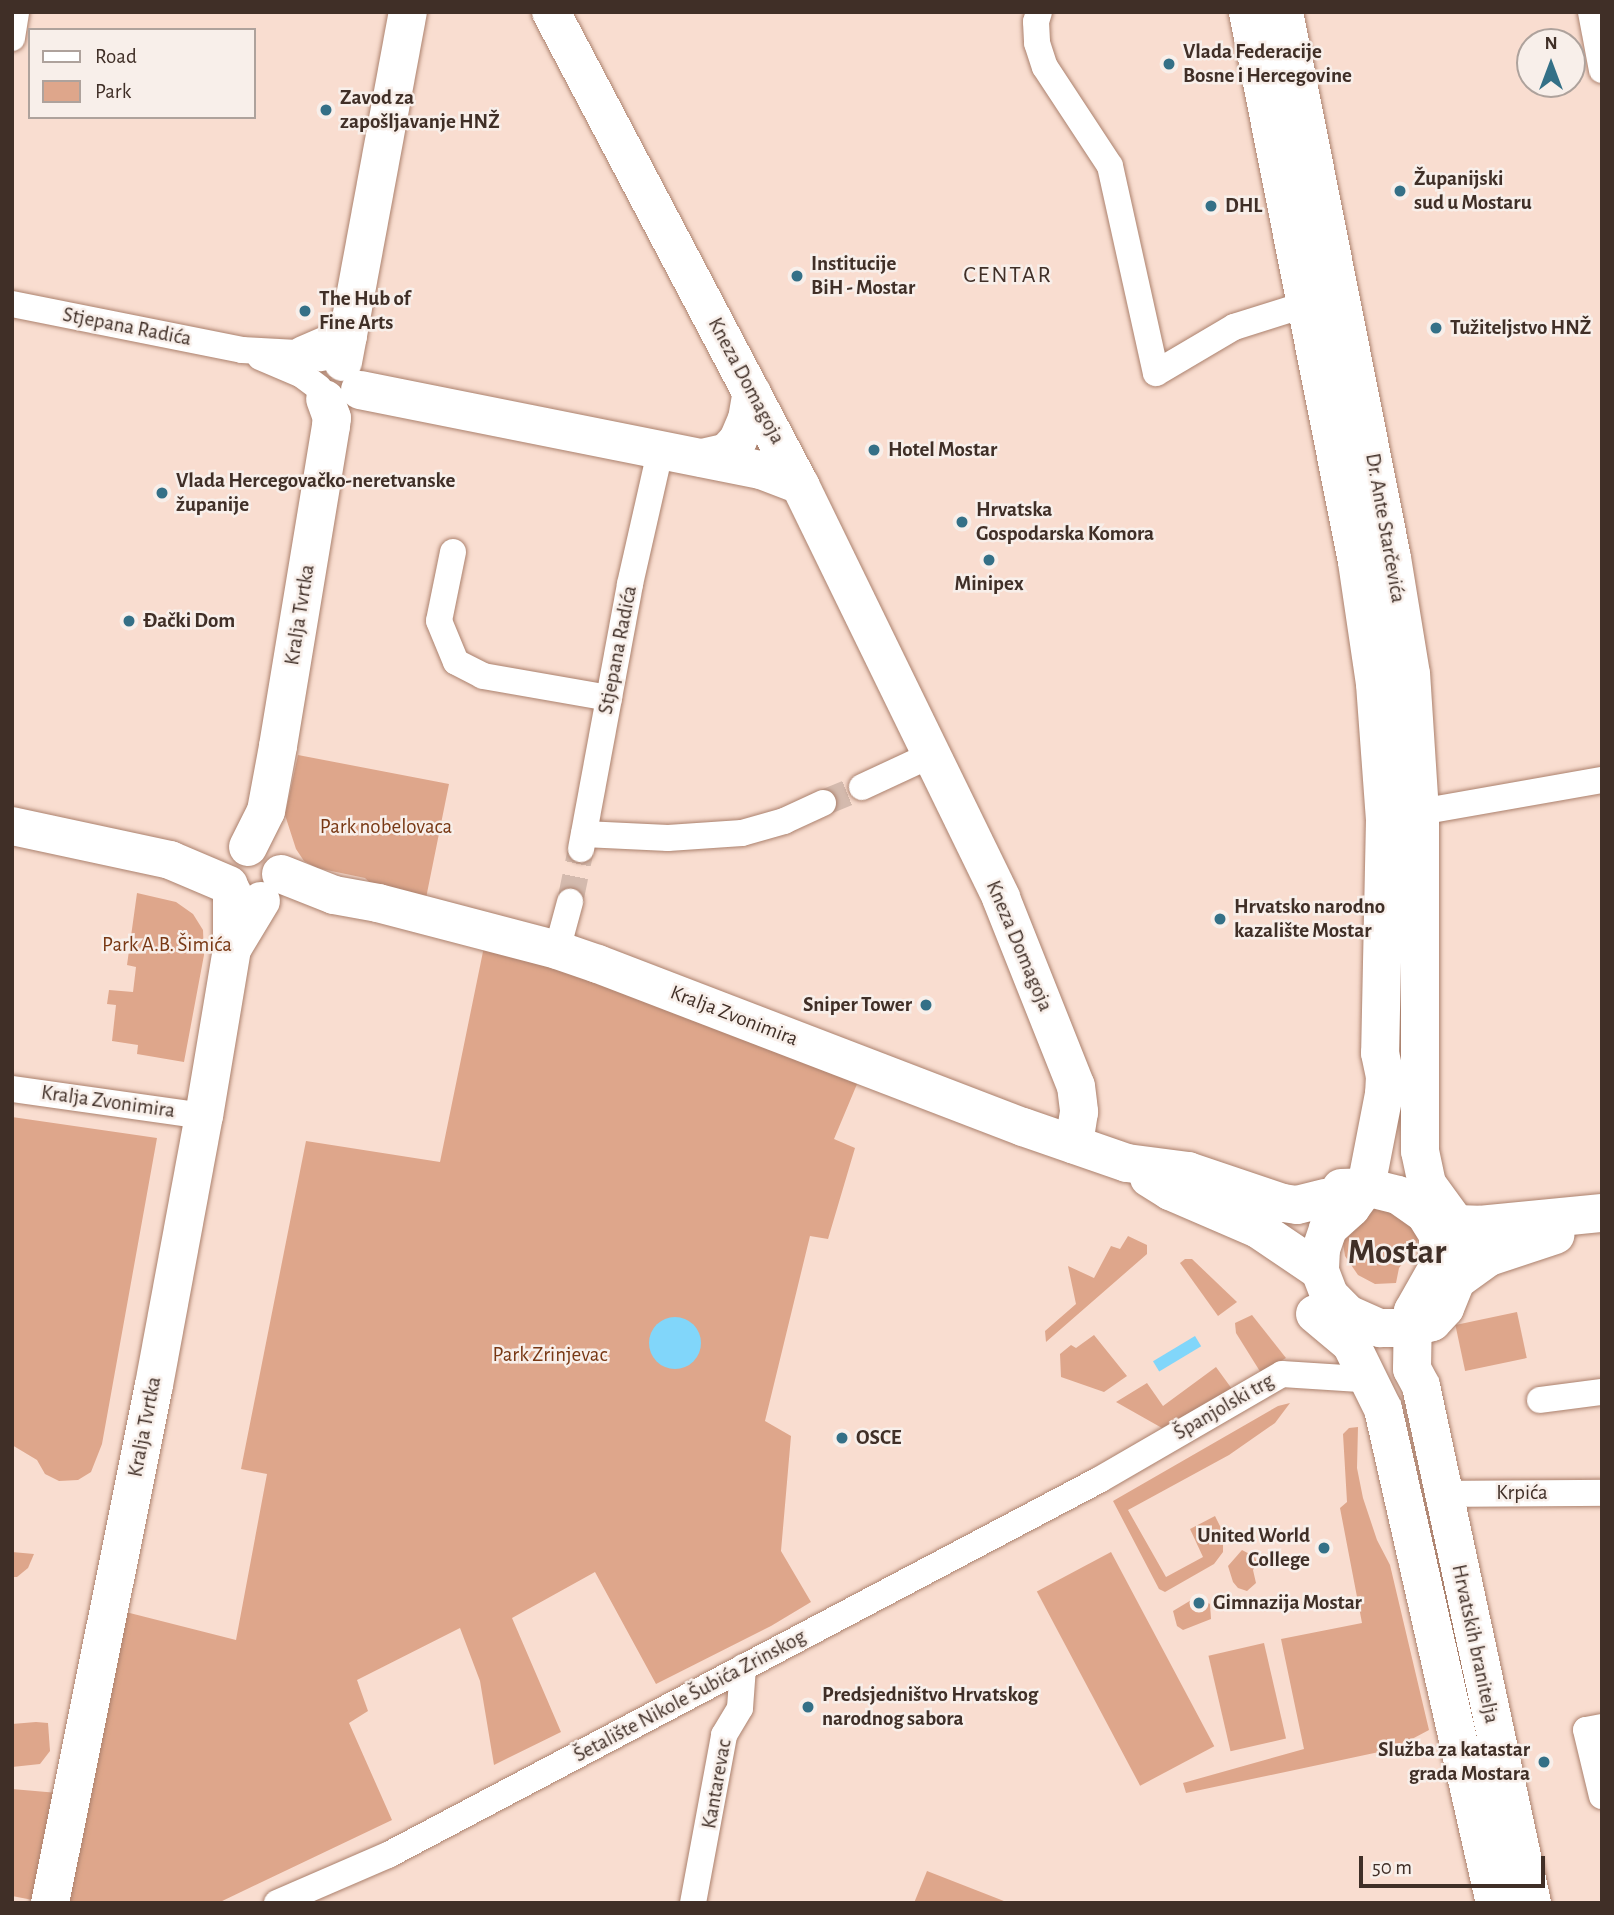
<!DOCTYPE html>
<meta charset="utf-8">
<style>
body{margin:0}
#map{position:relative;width:1614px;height:1915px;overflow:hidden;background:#f9ddd0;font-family:"Alegreya Sans",sans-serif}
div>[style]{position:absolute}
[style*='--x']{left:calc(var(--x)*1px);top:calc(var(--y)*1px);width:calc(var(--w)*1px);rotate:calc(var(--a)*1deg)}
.green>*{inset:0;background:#dea68b;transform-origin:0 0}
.water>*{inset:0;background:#81d6fa;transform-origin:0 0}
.round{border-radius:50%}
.street-tunnel>*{height:26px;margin-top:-13px;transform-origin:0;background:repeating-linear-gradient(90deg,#d4baae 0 26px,transparent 0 39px)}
.roads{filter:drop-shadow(0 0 2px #ab816d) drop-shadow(0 0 2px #ab816d)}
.street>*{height:26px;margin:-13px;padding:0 13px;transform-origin:13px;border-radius:13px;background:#fff}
.secondary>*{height:38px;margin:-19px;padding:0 19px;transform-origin:19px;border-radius:19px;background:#fff}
.dots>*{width:19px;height:19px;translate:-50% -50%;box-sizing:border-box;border:4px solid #f8efea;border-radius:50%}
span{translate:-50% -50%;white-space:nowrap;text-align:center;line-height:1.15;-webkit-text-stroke:5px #f8efea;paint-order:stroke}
.poi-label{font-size:21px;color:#402f27;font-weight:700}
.left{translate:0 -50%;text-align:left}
.right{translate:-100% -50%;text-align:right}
.street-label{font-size:21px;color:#402f27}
.park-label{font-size:21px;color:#783814}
.quarter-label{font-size:24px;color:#402f27;letter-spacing:2px}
.town-label{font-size:35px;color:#402f27;font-weight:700}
.frame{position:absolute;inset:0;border:14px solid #402f27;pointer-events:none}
.legend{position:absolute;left:28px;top:28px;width:228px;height:91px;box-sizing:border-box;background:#f8efea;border:2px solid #aea29c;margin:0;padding:9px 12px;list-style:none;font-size:21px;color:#402f27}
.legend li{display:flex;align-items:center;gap:14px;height:35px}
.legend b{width:35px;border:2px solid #aea29c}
.north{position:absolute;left:1516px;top:28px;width:70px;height:70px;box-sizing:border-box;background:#f8efea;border:2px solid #aea29c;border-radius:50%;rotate:0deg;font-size:19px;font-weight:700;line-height:28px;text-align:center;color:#402f27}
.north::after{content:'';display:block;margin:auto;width:24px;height:32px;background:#347087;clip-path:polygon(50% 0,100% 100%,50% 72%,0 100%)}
.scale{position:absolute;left:1359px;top:1856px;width:186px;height:32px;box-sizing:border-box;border:4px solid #402f27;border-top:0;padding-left:9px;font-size:21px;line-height:24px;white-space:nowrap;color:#402f27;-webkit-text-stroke:5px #f8efea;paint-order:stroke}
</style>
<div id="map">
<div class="green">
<div style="clip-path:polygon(298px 755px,449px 784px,425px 903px,377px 889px,365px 878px,317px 868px,304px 861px,296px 849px,285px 815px)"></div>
<div style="clip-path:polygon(137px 893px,176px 902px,193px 914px,203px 930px,204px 955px,184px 1062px,137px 1054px,138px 1045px,112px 1041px,116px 1005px,107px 1004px,109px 990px,133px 992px,136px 967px,127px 965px)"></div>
<div style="clip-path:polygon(487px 932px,865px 1065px,834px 1139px,855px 1148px,828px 1239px,810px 1236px,765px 1421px,791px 1436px,781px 1551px,811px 1602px,771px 1626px,656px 1684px,595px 1572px,512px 1618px,561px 1732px,494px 1765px,480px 1681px,460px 1628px,357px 1680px,368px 1711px,349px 1723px,392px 1820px,218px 1903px,50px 1903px,110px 1608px,236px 1640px,267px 1474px,241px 1469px,306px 1141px,440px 1162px)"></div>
<div style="clip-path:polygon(12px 1117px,157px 1138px,102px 1444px,91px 1472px,78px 1480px,59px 1481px,45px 1474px,37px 1460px,12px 1445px)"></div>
<div style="clip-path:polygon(1380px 1191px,1420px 1231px,1415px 1248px,1399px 1268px,1396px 1283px,1375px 1284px,1358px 1275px,1345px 1256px,1342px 1237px)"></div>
<div style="clip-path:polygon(1128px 1236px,1147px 1245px,1147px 1254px,1046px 1342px,1045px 1331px,1076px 1304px,1068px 1266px,1094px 1278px,1111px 1246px,1120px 1249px)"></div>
<div style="clip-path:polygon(1185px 1259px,1192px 1259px,1237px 1302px,1218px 1316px,1180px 1263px)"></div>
<div style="left:1517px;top:1312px;width:47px;height:63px;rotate:78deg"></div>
<div style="clip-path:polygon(1252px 1315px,1286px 1358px,1261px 1373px,1236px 1333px,1235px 1323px)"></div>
<div style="clip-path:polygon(1094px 1335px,1127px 1376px,1104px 1392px,1061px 1377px,1060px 1354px,1071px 1345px,1076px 1348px)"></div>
<div style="clip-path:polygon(1216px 1367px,1232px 1389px,1162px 1428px,1116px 1402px,1147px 1383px,1163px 1406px)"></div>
<div style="clip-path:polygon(1290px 1403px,1275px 1423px,1229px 1455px,1128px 1510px,1166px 1577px,1203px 1557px,1190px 1529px,1215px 1516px,1223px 1532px,1223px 1552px,1214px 1564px,1165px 1592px,1159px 1589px,1113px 1501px,1278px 1406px)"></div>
<div style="clip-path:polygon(1358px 1427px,1357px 1468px,1363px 1498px,1377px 1540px,1390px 1565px,1429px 1730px,1393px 1749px,1186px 1793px,1183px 1783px,1304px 1749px,1281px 1639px,1362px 1623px,1340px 1508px,1347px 1502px,1343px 1434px,1349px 1428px)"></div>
<div style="clip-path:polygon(1242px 1550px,1255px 1557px,1257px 1563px,1253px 1570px,1256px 1583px,1247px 1591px,1238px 1588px,1233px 1582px,1228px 1566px)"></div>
<div style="clip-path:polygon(12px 1552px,34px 1554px,28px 1568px,17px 1577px,12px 1577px)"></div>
<div style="left:1111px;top:1552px;width:220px;height:84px;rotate:62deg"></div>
<div style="clip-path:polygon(1198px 1596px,1210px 1604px,1211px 1619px,1183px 1630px,1177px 1626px,1173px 1611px)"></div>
<div style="left:1264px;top:1643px;width:98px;height:57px;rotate:77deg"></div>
<div style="clip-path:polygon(36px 1722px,48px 1723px,50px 1751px,40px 1764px,12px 1767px,12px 1724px)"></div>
<div style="clip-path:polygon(12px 1789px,58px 1793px,38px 1901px,12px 1896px)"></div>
<div style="clip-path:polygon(927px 1871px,1009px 1903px,914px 1903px)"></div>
</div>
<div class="water">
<div class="round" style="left:649px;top:1317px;width:52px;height:52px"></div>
<div style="left:1195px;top:1336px;width:12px;height:49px;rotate:59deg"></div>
</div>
<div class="street-tunnel">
<div style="--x:823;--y:803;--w:42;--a:-22.3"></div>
<div style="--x:570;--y:902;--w:54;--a:-78.3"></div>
</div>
<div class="roads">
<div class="street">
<div style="--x:1039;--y:12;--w:10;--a:107"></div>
<div style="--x:1036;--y:22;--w:21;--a:87"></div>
<div style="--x:1037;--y:43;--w:25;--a:72"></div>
<div style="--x:1045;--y:67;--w:118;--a:56.7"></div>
<div style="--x:1110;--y:166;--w:212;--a:77.5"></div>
<div style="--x:1156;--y:373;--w:91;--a:-30.5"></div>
<div style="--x:1234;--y:327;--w:77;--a:-17.5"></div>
<div style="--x:1591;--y:12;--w:59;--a:79.3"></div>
<div style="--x:12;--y:38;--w:26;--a:-81"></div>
<div style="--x:12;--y:304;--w:235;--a:11.3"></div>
<div style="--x:242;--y:350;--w:55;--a:3.1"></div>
<div style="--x:297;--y:353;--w:25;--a:12"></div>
<div style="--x:260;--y:357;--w:46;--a:23.2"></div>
<div style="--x:302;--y:375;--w:21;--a:37"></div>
<div style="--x:453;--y:552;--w:70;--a:101.5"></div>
<div style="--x:439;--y:621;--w:44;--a:67.5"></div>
<div style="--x:456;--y:662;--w:30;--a:27"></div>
<div style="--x:483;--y:676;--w:128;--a:9.9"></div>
<div style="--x:862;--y:787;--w:76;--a:-24.9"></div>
<div style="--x:1420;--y:812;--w:185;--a:-10"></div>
<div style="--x:584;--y:834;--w:84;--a:2.7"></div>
<div style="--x:668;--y:838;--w:74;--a:-3.9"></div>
<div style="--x:742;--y:833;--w:44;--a:-15.9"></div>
<div style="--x:784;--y:821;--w:43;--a:-24.8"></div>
<div style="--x:581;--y:849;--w:269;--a:-79.5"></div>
<div style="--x:630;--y:584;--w:135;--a:-77.2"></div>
<div style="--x:557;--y:950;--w:50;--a:-74.8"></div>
<div style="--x:12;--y:1089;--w:194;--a:8"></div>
<div style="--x:1540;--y:1400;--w:63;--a:-7.4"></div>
<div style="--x:1443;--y:1494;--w:159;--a:-0.4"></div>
<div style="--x:1602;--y:1727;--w:16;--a:169"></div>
<div style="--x:1586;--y:1730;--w:68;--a:76.4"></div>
<div style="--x:277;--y:1903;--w:121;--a:-23.4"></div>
<div style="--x:388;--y:1855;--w:804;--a:-27.81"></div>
<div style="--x:1099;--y:1480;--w:211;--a:-30.1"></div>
<div style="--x:1282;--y:1374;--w:78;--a:3.7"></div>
<div style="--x:693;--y:1903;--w:171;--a:-79.5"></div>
<div style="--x:724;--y:1735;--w:31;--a:-59"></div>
<div style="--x:740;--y:1708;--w:41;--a:-85.8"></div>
</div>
<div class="secondary">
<div style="--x:551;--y:12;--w:535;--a:62.24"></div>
<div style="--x:800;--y:485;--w:459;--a:64"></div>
<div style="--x:1001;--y:898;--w:202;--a:68.3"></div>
<div style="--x:1076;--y:1086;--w:26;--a:83"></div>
<div style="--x:1079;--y:1112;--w:33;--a:99"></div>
<div style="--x:1248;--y:12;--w:561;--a:78.79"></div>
<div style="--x:1357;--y:562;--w:123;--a:81.6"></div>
<div style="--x:1375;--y:684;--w:135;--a:85.8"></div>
<div style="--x:1385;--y:819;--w:234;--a:91.2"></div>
<div style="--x:1380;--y:1053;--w:24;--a:78"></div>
<div style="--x:1385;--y:1076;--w:18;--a:93"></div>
<div style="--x:1384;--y:1094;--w:95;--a:101"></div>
<div style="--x:1366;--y:1187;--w:26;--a:126"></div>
<div style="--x:1351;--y:1208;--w:31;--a:138"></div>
<div style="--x:1328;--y:1229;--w:21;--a:109"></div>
<div style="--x:1321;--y:1249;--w:22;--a:93"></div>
<div style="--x:1320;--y:1271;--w:26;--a:69"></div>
<div style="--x:1329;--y:1295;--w:27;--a:45"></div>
<div style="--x:1348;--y:1314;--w:35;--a:24"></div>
<div style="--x:1380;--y:1328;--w:31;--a:0"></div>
<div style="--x:1411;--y:1328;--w:22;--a:-16"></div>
<div style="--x:1432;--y:1322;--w:19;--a:-47"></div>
<div style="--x:1445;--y:1308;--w:45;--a:-68"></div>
<div style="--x:1462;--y:1266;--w:13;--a:-90"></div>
<div style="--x:1462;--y:1253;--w:30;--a:-102"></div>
<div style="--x:1456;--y:1224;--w:49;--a:-125.9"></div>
<div style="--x:1427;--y:1184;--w:34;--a:-102"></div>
<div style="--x:1420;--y:1151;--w:339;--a:-90"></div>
<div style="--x:1420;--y:812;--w:138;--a:-93.7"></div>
<div style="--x:1411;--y:674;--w:118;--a:-99.3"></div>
<div style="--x:1392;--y:558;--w:557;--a:-101.19"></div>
<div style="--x:304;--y:355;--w:48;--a:-23.4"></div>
<div style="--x:343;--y:362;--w:356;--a:-79.5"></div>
<div style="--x:360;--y:390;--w:409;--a:11.3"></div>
<div style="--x:761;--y:470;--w:42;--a:21"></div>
<div style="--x:702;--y:458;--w:26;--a:-13"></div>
<div style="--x:727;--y:452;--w:16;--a:-47"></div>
<div style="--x:738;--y:440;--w:23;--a:-67"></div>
<div style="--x:747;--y:419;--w:27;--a:-80"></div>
<div style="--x:12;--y:826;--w:162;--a:12.1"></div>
<div style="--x:170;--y:860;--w:64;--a:23"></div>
<div style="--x:248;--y:847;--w:40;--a:-63.4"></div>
<div style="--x:266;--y:811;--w:66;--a:-79.5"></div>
<div style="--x:278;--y:746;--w:324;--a:-80.6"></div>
<div style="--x:331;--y:426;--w:8;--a:-83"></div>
<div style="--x:332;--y:418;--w:20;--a:-110"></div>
<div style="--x:281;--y:874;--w:57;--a:21.6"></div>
<div style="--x:334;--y:895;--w:45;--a:10.3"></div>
<div style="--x:378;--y:903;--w:185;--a:14.7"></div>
<div style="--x:557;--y:950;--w:43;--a:18.9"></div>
<div style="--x:598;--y:964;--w:455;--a:21"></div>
<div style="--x:1023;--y:1127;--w:110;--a:19.1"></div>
<div style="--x:1127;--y:1163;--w:62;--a:7.5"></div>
<div style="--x:1188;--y:1171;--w:100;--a:18.6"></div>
<div style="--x:1283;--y:1203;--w:14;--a:8"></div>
<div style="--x:1297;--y:1205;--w:30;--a:-14"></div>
<div style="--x:232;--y:949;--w:56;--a:-58.9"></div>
<div style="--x:1149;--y:1178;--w:25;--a:32"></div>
<div style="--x:1170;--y:1191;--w:96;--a:23.4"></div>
<div style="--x:1258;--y:1229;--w:75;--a:34.1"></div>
<div style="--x:1341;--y:1188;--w:25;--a:-2"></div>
<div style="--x:1366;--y:1187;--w:33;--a:14"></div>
<div style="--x:1398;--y:1195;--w:33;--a:35"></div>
<div style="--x:1425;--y:1214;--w:25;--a:58"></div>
<div style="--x:1438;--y:1235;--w:32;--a:90"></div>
<div style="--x:1438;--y:1267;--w:51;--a:119.6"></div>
<div style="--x:1413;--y:1311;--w:58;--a:91"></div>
<div style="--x:1412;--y:1369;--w:19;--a:62"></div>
<div style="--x:1421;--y:1386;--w:529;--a:77.88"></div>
<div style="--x:1434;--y:1217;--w:23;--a:18"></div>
<div style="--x:1456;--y:1224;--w:23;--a:2"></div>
<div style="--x:1479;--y:1225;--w:124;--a:-5.6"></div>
<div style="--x:1457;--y:1280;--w:39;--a:-36"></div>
<div style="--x:1489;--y:1257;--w:70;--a:-18.4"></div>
<div style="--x:1315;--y:1314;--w:47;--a:39.8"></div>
<div style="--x:1351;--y:1344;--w:72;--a:63.8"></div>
<div style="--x:1383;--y:1409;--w:507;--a:77.23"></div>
<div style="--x:50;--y:1903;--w:528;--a:-78.65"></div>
<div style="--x:154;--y:1385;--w:274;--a:-79.5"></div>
<div style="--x:204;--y:1116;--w:169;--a:-80.5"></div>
<div style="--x:232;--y:949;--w:57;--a:-90"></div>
</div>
</div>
<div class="dots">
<div style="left:1169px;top:64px;background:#347087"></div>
<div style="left:326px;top:110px;background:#347087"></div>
<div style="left:1400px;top:191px;background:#347087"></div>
<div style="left:1211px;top:206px;background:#347087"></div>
<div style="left:797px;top:276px;background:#347087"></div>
<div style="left:305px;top:311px;background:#347087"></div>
<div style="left:1436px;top:328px;background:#347087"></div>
<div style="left:874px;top:450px;background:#347087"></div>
<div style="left:162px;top:493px;background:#347087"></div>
<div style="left:962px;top:522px;background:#347087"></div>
<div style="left:989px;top:560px;background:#347087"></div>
<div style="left:129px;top:621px;background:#347087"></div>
<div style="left:1220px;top:919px;background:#347087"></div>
<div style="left:926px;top:1005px;background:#347087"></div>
<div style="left:842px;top:1438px;background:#347087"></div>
<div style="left:1324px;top:1548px;background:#347087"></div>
<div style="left:1199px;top:1603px;background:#347087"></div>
<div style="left:808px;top:1707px;background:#347087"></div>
<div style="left:1544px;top:1762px;background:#347087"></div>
</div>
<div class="poi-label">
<span class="left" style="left:1183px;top:64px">Vlada Federacije<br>Bosne i Hercegovine</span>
<span class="left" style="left:340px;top:110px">Zavod za<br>zapošljavanje HNŽ</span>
<span class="left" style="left:1414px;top:191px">Županijski<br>sud u Mostaru</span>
<span class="left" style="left:1225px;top:206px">DHL</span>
<span class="left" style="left:811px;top:276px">Institucije<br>BiH - Mostar</span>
<span class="left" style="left:319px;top:311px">The Hub of<br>Fine Arts</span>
<span class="left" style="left:1450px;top:328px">Tužiteljstvo HNŽ</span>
<span class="left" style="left:888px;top:450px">Hotel Mostar</span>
<span class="left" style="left:176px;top:493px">Vlada Hercegovačko-neretvanske<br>županije</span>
<span class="left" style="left:976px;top:522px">Hrvatska<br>Gospodarska Komora</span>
<span style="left:989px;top:584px">Minipex</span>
<span class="left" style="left:143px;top:621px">Đački Dom</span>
<span class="left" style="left:1234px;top:919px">Hrvatsko narodno<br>kazalište Mostar</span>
<span class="right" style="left:912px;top:1005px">Sniper Tower</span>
<span class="left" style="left:856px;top:1438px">OSCE</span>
<span class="right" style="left:1310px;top:1548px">United World<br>College</span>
<span class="left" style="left:1213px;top:1603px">Gimnazija Mostar</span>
<span class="left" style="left:822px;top:1707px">Predsjedništvo Hrvatskog<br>narodnog sabora</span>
<span class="right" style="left:1530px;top:1762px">Služba za katastar<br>grada Mostara</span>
</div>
<div class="street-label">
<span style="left:127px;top:327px;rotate:11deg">Stjepana Radića</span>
<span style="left:746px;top:381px;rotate:62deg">Kneza Domagoja</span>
<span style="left:1385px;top:528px;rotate:80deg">Dr. Ante Starčevića</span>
<span style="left:300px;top:615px;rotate:-81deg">Kralja Tvrtka</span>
<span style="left:618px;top:650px;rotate:-79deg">Stjepana Radića</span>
<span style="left:1019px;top:946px;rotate:67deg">Kneza Domagoja</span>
<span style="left:734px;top:1016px;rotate:21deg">Kralja Zvonimira</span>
<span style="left:108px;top:1102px;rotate:8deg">Kralja Zvonimira</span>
<span style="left:1224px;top:1407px;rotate:-30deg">Španjolski trg</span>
<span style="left:145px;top:1427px;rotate:-79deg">Kralja Tvrtka</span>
<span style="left:1522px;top:1493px">Krpića</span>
<span style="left:1475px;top:1644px;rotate:78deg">Hrvatskih branitelja</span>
<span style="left:690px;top:1696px;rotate:-28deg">Šetalište Nikole Šubića Zrinskog</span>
<span style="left:717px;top:1784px;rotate:-80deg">Kantarevac</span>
</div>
<div class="park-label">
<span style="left:386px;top:827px">Park nobelovaca</span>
<span style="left:167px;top:945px">Park A.B. Šimića</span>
<span style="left:550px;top:1355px">Park Zrinjevac</span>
</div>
<div class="quarter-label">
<span style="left:1008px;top:276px">CENTAR</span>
</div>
<div class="town-label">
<span style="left:1397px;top:1253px">Mostar</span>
</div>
<div class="frame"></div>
<ul class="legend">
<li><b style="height:9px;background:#fff"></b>Road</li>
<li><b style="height:19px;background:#dea68b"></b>Park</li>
</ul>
<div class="north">N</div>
<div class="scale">50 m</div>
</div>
